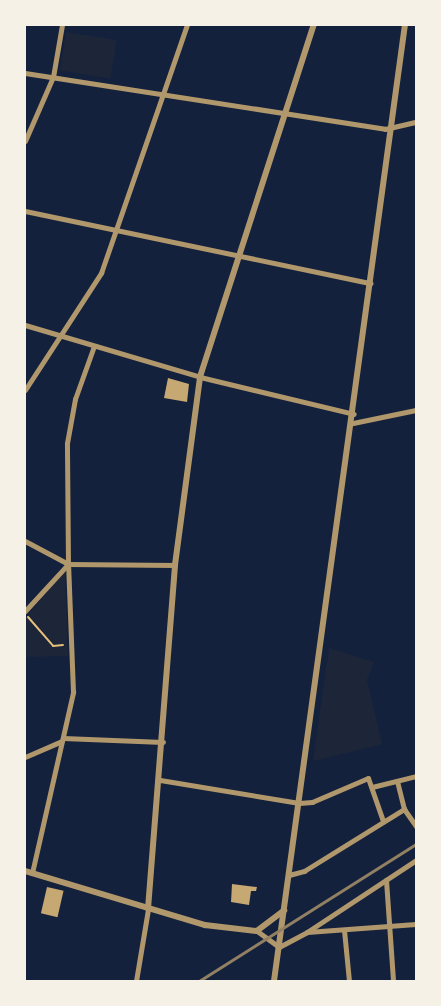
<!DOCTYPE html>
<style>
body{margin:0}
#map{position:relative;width:441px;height:1006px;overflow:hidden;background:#14213d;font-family:"Times New Roman",serif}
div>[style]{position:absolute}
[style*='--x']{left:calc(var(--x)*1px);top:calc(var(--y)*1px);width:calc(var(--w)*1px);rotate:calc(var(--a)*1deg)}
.green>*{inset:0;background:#1d2539;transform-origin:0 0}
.building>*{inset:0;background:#c6a872;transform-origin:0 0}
.path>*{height:2px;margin:-1px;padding:0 1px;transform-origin:1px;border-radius:1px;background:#e5c07b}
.minor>*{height:5px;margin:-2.5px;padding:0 2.5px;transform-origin:2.5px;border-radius:2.5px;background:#b1986c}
.tertiary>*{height:5.5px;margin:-2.75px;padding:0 2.75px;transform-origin:2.75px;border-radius:2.75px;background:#b1986c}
.rail>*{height:3px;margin:-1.5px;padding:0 1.5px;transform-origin:1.5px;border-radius:1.5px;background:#918062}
span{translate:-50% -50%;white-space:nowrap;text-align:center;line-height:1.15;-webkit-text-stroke:4px #f6f1e7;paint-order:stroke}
.frame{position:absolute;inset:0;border:26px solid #f6f1e7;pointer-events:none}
</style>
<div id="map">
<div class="green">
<div style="left:66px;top:32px;width:51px;height:39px;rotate:9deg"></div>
<div style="clip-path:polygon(65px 571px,68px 656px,26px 657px,25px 618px)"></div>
<div style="clip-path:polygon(329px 648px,374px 662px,367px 680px,382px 744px,313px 761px)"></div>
</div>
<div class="building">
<div style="clip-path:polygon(168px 378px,189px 384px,187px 402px,164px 398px)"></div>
<div style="clip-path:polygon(232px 884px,257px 887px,256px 891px,251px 891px,249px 905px,231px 902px)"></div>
<div style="left:47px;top:887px;width:17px;height:27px;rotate:13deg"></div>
</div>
<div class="path">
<div style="--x:28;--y:617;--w:38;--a:49"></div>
<div style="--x:53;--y:646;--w:10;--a:-6"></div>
</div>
<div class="minor">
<div style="--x:25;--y:73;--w:364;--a:8.8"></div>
<div style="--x:385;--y:129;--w:32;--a:-13"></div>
<div style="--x:25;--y:141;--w:70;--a:-66.4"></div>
<div style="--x:53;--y:77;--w:53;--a:-80.2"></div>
<div style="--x:25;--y:211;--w:353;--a:11.8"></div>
<div style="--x:25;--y:325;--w:183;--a:16.5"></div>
<div style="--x:200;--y:377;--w:158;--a:13.5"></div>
<div style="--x:25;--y:390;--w:140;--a:-57"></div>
<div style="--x:101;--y:273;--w:262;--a:-70.9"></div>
<div style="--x:353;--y:423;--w:64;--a:-11.7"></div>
<div style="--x:25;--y:541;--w:49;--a:28.1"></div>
<div style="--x:68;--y:564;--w:107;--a:0.5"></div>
<div style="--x:25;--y:611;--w:64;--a:-47.5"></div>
<div style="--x:68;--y:564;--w:121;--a:-90.5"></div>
<div style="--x:67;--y:443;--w:45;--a:-79.7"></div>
<div style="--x:75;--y:399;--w:56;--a:-70.3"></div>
<div style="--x:63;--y:738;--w:100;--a:2.3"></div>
<div style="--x:25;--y:757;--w:40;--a:-23.4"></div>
<div style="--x:160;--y:780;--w:141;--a:9.4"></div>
<div style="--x:299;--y:803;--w:13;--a:-4"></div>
<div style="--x:312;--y:802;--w:61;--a:-23.2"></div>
<div style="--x:368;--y:778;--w:46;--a:70.8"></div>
<div style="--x:397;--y:781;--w:29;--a:76"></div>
<div style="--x:372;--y:787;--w:45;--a:-14"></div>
<div style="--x:32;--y:873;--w:186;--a:-77.2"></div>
<div style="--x:73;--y:692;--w:128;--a:-92.2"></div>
<div style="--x:289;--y:875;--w:16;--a:-15"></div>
<div style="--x:304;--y:871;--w:118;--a:-31.8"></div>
<div style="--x:404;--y:809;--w:21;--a:55"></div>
<div style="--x:386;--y:880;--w:101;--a:86"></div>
<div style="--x:344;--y:930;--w:51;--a:84.4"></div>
<div style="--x:257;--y:931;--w:27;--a:36"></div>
<div style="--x:279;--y:947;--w:32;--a:-28"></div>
<div style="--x:307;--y:932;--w:109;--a:-4.2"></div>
<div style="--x:307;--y:932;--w:131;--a:-33.4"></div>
<div style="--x:136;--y:981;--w:73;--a:-80.5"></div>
</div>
<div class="tertiary">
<div style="--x:25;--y:871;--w:188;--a:16.7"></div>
<div style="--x:205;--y:925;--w:52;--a:6.6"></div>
<div style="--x:257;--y:931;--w:34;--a:-37"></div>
<div style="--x:148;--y:909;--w:345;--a:-85.5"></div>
<div style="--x:175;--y:565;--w:190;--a:-82.4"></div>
<div style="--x:200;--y:377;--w:370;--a:-72.1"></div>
<div style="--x:274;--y:981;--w:965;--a:-82.2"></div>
</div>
<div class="rail">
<div style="--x:199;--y:981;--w:257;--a:-32.3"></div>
</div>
<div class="frame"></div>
</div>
